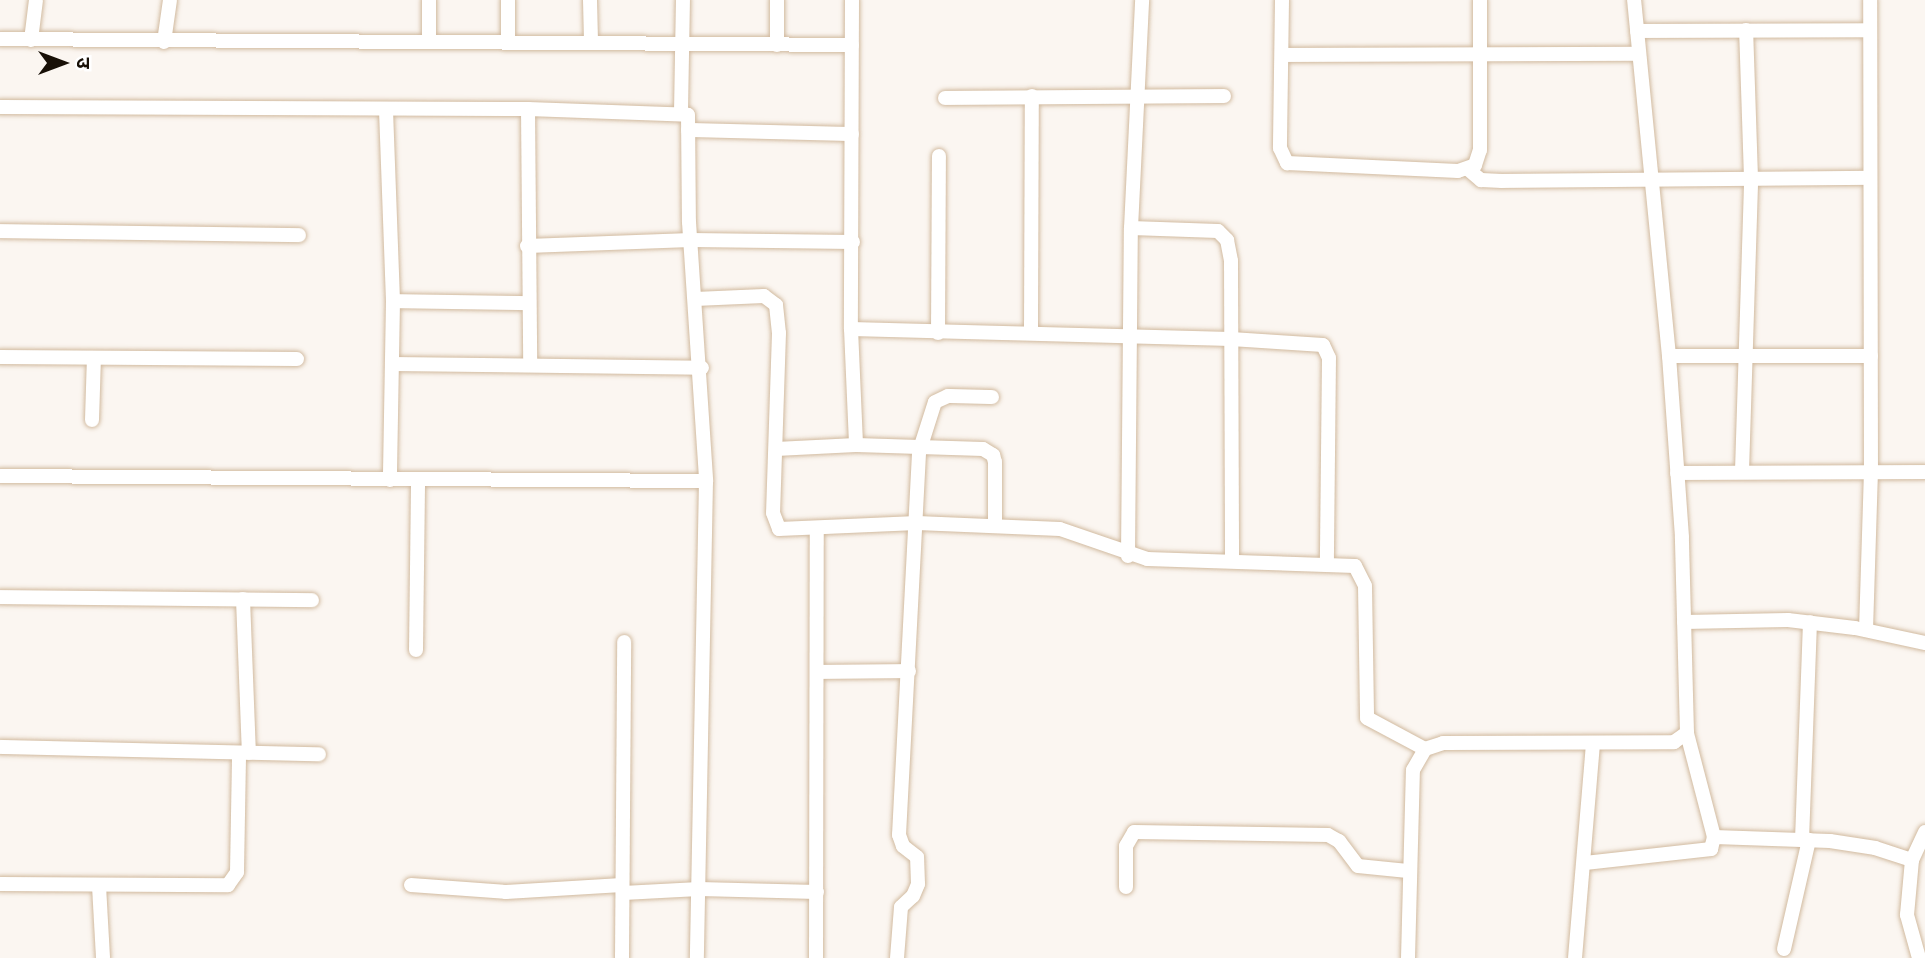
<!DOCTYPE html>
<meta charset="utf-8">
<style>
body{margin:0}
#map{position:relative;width:1925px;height:958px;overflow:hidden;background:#fbf6f1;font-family:Mulish,"Noto Sans Devanagari",sans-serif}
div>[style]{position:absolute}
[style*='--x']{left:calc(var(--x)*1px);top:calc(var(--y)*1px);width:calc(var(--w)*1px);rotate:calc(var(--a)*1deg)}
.roads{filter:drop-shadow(0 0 2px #d1ba9f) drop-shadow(0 0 2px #d1ba9f)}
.minor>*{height:14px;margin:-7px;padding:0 7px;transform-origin:7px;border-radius:7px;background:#fff}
span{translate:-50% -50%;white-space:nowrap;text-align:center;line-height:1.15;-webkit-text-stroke:5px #fff;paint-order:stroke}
.north{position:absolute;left:28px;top:28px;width:70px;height:70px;-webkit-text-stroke:5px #fff;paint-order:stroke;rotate:90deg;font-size:19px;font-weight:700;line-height:28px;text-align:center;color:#181007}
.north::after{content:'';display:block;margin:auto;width:24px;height:32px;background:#181007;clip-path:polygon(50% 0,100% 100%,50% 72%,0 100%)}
</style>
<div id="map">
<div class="roads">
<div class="minor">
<div style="--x:429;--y:0;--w:42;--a:90"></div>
<div style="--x:590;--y:0;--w:41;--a:88.6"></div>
<div style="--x:777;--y:0;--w:45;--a:90"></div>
<div style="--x:852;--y:0;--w:329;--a:90.2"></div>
<div style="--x:851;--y:329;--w:116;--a:87.5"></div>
<div style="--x:1282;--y:0;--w:148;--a:90.8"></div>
<div style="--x:1280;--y:148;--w:17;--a:65"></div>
<div style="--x:1287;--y:163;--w:171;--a:2.7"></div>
<div style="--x:1458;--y:171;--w:18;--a:-19"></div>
<div style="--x:1475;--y:165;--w:16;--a:-72"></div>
<div style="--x:1480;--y:150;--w:150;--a:-90"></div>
<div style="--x:1637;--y:31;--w:233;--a:-0.2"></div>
<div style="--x:0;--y:39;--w:852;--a:0.4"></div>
<div style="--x:31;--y:40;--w:40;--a:-82.9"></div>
<div style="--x:164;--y:42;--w:42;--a:-81.9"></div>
<div style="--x:508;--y:42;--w:42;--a:-90"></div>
<div style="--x:1282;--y:55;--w:357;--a:-0.2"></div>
<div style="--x:945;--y:98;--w:279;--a:-0.4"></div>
<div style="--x:0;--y:107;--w:528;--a:0.22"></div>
<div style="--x:528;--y:109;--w:160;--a:2.1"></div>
<div style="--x:688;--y:115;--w:107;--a:89.5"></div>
<div style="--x:689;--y:222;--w:260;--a:86.2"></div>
<div style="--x:706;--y:481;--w:477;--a:91.1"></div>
<div style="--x:528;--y:109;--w:254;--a:89.5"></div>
<div style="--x:386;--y:110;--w:191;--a:87.9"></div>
<div style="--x:393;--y:301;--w:179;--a:91"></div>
<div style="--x:681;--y:112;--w:112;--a:-89"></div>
<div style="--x:688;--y:130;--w:164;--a:1.4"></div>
<div style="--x:1469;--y:170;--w:16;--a:40"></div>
<div style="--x:1481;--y:180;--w:21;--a:3"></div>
<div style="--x:1502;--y:181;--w:367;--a:-0.5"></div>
<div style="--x:1131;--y:228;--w:87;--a:2"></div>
<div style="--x:1218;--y:231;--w:13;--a:45"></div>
<div style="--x:1227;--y:240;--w:21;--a:79"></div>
<div style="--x:1231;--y:261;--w:299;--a:89.8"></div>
<div style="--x:0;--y:231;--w:299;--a:0.8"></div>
<div style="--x:527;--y:246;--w:164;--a:-2.1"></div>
<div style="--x:691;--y:240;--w:162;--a:0.7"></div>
<div style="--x:695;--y:299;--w:69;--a:-2.5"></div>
<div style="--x:764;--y:296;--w:15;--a:37"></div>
<div style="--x:776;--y:305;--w:28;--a:84"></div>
<div style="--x:779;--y:333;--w:180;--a:91.9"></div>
<div style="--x:773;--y:513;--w:17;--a:69"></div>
<div style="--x:779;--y:529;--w:138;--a:-2.5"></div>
<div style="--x:917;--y:523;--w:143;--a:2.4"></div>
<div style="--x:1060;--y:529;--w:92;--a:19"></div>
<div style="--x:1147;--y:559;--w:208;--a:1.9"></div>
<div style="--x:1355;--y:566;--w:22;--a:63"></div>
<div style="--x:1365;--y:586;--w:132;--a:89.1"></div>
<div style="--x:1367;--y:718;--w:66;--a:28.1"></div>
<div style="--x:393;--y:301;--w:134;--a:0.9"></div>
<div style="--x:851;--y:329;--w:380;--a:1.5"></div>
<div style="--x:1231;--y:339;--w:92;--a:3.7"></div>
<div style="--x:1323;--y:345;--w:14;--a:65"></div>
<div style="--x:1329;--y:358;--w:204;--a:90.6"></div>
<div style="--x:938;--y:333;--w:177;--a:-89.7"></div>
<div style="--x:1031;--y:333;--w:237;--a:-89.8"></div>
<div style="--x:1669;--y:356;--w:202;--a:0"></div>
<div style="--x:0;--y:357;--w:297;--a:0.4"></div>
<div style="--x:392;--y:364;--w:310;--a:0.7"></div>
<div style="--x:92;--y:420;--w:62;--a:-88.2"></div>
<div style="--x:776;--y:449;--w:80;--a:-2.9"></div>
<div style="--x:856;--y:445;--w:127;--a:1.8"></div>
<div style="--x:983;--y:449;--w:12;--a:31"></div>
<div style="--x:993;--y:455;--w:7;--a:74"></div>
<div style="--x:995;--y:462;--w:64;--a:90"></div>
<div style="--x:1742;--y:471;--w:293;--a:-88.2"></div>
<div style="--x:1751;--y:178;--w:148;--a:-91.9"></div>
<div style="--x:1677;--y:473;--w:248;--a:-0.2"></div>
<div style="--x:0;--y:476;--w:706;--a:0.41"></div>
<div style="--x:1128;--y:556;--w:328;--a:-89.5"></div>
<div style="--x:1131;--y:228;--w:228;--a:-87.2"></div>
<div style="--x:0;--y:597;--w:312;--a:0.6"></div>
<div style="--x:243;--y:599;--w:154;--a:87.8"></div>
<div style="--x:1684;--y:622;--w:104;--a:-1.1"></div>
<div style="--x:1788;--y:620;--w:67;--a:6.8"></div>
<div style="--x:1855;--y:628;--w:72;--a:12.1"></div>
<div style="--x:1866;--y:630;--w:157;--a:-88.2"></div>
<div style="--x:1871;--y:473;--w:473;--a:-90.1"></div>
<div style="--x:416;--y:650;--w:169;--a:-89.3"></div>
<div style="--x:819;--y:672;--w:90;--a:-0.6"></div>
<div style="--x:0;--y:747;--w:319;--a:1.3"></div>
<div style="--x:1714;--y:837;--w:116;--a:2"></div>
<div style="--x:1830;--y:841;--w:46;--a:8.8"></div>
<div style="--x:1875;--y:848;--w:39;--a:18"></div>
<div style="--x:1802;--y:840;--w:218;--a:-87.9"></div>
<div style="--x:1585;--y:863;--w:127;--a:-6.3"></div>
<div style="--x:1711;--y:849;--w:12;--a:-76"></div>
<div style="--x:1714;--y:837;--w:107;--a:-104.6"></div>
<div style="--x:0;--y:884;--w:228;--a:0.3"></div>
<div style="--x:228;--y:885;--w:16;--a:-55"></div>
<div style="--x:237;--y:872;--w:119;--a:-89"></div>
<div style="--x:411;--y:885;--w:95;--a:4.2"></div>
<div style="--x:506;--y:892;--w:116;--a:-3.5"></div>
<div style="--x:99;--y:886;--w:72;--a:86.8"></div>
<div style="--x:1126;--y:887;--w:41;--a:-90"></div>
<div style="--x:1126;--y:846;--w:16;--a:-60"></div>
<div style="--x:1134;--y:832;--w:194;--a:0.9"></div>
<div style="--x:1328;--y:835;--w:13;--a:29"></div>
<div style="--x:1339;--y:841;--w:31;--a:53"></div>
<div style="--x:1358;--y:866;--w:50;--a:5.7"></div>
<div style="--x:623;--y:893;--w:76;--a:-3"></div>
<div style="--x:699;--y:889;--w:118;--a:1.5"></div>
<div style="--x:1784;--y:949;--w:112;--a:-77.1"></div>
<div style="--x:622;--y:958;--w:316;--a:-89.6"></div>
<div style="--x:816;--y:958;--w:430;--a:-89.9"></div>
<div style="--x:897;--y:958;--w:51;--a:-85.5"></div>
<div style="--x:901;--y:907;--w:16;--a:-43"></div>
<div style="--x:913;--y:896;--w:13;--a:-67"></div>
<div style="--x:918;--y:884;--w:27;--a:-92"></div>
<div style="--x:917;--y:857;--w:18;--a:-142"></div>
<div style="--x:903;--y:846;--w:12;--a:-110"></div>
<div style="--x:899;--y:835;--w:384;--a:-87"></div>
<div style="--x:919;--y:452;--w:52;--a:-72.3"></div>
<div style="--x:935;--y:402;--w:14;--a:-25"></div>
<div style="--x:948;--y:396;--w:44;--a:1.3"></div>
<div style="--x:1408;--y:958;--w:188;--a:-88.5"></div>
<div style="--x:1413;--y:770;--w:24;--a:-60"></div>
<div style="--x:1425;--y:749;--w:19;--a:-18"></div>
<div style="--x:1443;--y:743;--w:231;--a:-0.2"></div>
<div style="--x:1674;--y:742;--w:16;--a:-35"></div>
<div style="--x:1687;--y:733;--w:196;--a:-91.5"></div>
<div style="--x:1682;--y:537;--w:181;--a:-94.1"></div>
<div style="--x:1669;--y:356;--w:358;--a:-95.6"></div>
<div style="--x:1575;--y:958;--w:215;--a:-85.2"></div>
<div style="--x:1919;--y:958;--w:45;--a:-105.6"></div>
<div style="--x:1907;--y:915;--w:55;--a:-84.8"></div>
<div style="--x:1912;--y:860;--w:31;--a:-65"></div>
</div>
</div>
<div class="north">उ</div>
</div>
